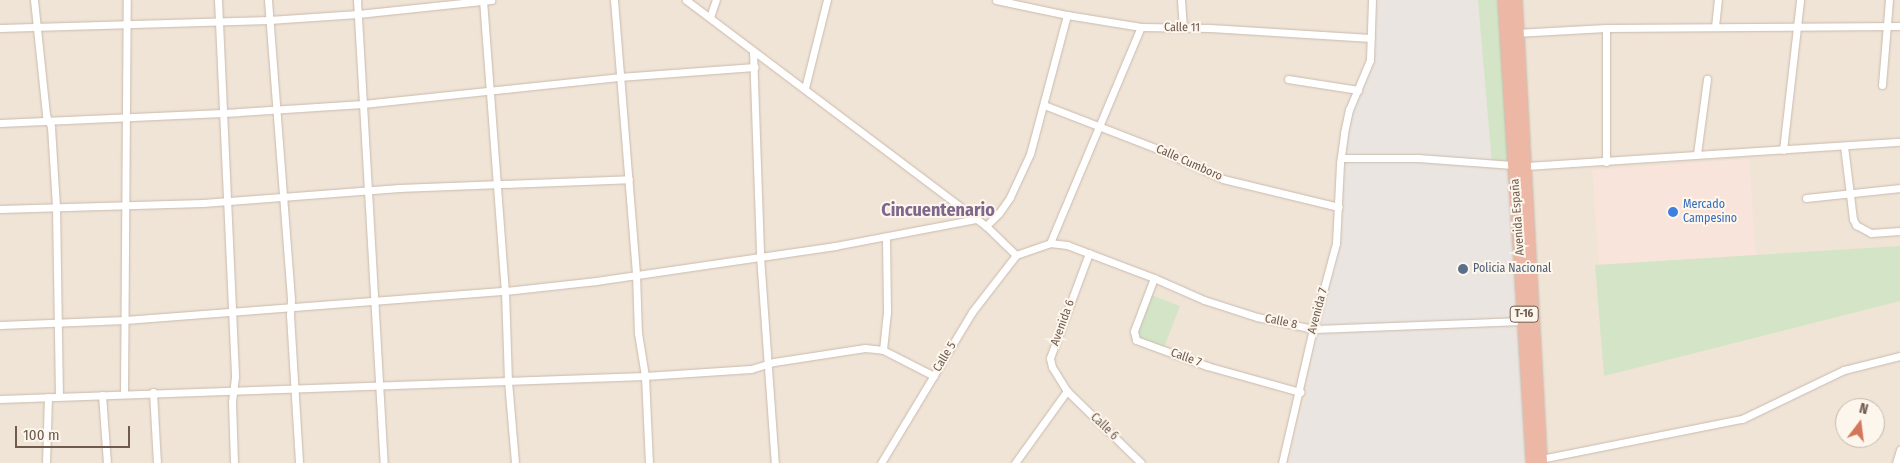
<!DOCTYPE html>
<meta charset="utf-8">
<style>
body{margin:0}
#map{position:relative;width:1900px;height:463px;overflow:hidden;background:#f9f2e6;font-family:"Fira Sans Condensed",sans-serif}
div>[style]{position:absolute}
[style*='--x']{left:calc(var(--x)*1px);top:calc(var(--y)*1px);width:calc(var(--w)*1px);rotate:calc(var(--a)*1deg)}
.residential>*{inset:0;background:#f0e4d6}
.commercial>*{inset:0;background:#f8e4db;transform-origin:0 0}
.industrial>*{inset:0;background:#eae5e0}
.green>*{inset:0;background:#d3e5c6;transform-origin:0 0}
.roads{filter:drop-shadow(0 0 1px #c9baae) drop-shadow(0 0 1px #c9baae)}
.street>*{height:7px;margin:-3.5px;padding:0 3.5px;transform-origin:3.5px;border-radius:3.5px;background:#fff}
.highway>*{height:12px;margin:-6px;padding:0 6px;transform-origin:6px;border-radius:6px;background:#ecb8a5}
.dots>*{width:14px;height:14px;translate:-50% -50%;box-sizing:border-box;border:2px solid #fdf6ec;border-radius:50%}
span{translate:-50% -50%;white-space:nowrap;text-align:center;line-height:1.15;-webkit-text-stroke:4px #fdf6ec;paint-order:stroke}
.shield-label span{padding:1px 4px;background:#fdf6ec;border:1px solid;border-radius:4px;-webkit-text-stroke-width:0}
.shield-label{font-size:11px;color:#6f5a4e;font-weight:700}
.street-label{font-size:12px;color:#6f5a4e}
.shop-label{font-size:12px;color:#366cbe}
.left{translate:0 -50%;text-align:left}
.service-label{font-size:12px;color:#4e5e75}
.district-label{font-size:18px;color:#7f668c;font-weight:700}
.north{position:absolute;left:1835px;top:398px;width:50px;height:50px;box-sizing:border-box;background:#fdf6ec;border:1px solid #c4b8ad;border-radius:50%;rotate:15deg;font-size:14px;font-weight:700;line-height:20px;text-align:center;color:#6f5a4e}
.north::after{content:'';display:block;margin:auto;width:18px;height:22px;background:#d4765a;clip-path:polygon(50% 0,100% 100%,50% 72%,0 100%)}
.scale{position:absolute;left:15px;top:426px;width:115px;height:22px;box-sizing:border-box;border:2px solid #6f5a4e;border-top:0;padding-left:6px;font-size:15px;line-height:18px;white-space:nowrap;color:#6f5a4e;-webkit-text-stroke:4px #fdf6ec;paint-order:stroke}
</style>
<div id="map">
<div class="residential">
<div style="clip-path:polygon(0 0,1375px 0,1376px 41px,1373px 65px,1353px 112px,1339px 254px,1319px 324px,1304px 401px,1288px 463px,0 463px)"></div>
<div style="clip-path:polygon(evenodd,1509px 0,1900px 0,1900px 463px,1536px 463px,1509px 0,1845px 408px,1875px 408px,1875px 438px,1845px 438px,1845px 408px)"></div>
</div>
<div class="commercial">
<div style="left:1749px;top:159px;width:96px;height:157px;rotate:86deg"></div>
</div>
<div class="industrial">
<div style="clip-path:polygon(1375px 0,1509px 0,1536px 463px,1288px 463px,1304px 401px,1319px 324px,1339px 254px,1345px 153px,1353px 112px,1373px 65px,1376px 41px)"></div>
</div>
<div class="green">
<div style="clip-path:polygon(1478px 0,1504px 0,1514px 165px,1492px 164px)"></div>
<div style="clip-path:polygon(1900px 246px,1900px 301px,1604px 376px,1595px 265px)"></div>
<div style="left:1151px;top:295px;width:31px;height:45px;rotate:21deg"></div>
</div>
<div class="roads">
<div class="street">
<div style="--x:34;--y:0;--w:116;--a:84"></div>
<div style="--x:46;--y:115;--w:13;--a:67"></div>
<div style="--x:51;--y:127;--w:80;--a:86.4"></div>
<div style="--x:56;--y:207;--w:189;--a:89.1"></div>
<div style="--x:218;--y:0;--w:377;--a:87.4"></div>
<div style="--x:235;--y:377;--w:25;--a:97"></div>
<div style="--x:232;--y:402;--w:61;--a:88.1"></div>
<div style="--x:268;--y:0;--w:301;--a:85.6"></div>
<div style="--x:291;--y:300;--w:15;--a:94"></div>
<div style="--x:290;--y:315;--w:148;--a:86.5"></div>
<div style="--x:357;--y:0;--w:464;--a:86.7"></div>
<div style="--x:483;--y:0;--w:292;--a:85.7"></div>
<div style="--x:505;--y:291;--w:90;--a:88.1"></div>
<div style="--x:508;--y:381;--w:82;--a:85.1"></div>
<div style="--x:614;--y:0;--w:275;--a:85.4"></div>
<div style="--x:636;--y:274;--w:59;--a:88.1"></div>
<div style="--x:638;--y:333;--w:44;--a:80.8"></div>
<div style="--x:645;--y:376;--w:87;--a:87.4"></div>
<div style="--x:686;--y:0;--w:376;--a:37"></div>
<div style="--x:986;--y:226;--w:42;--a:44"></div>
<div style="--x:996;--y:0;--w:73;--a:11.9"></div>
<div style="--x:1067;--y:15;--w:75;--a:9.2"></div>
<div style="--x:1141;--y:27;--w:69;--a:0.8"></div>
<div style="--x:1210;--y:28;--w:161;--a:3.6"></div>
<div style="--x:1181;--y:0;--w:28;--a:86"></div>
<div style="--x:710;--y:17;--w:18;--a:-71"></div>
<div style="--x:1715;--y:27;--w:27;--a:-84"></div>
<div style="--x:0;--y:28;--w:269;--a:-1.7"></div>
<div style="--x:269;--y:20;--w:89;--a:-3.9"></div>
<div style="--x:358;--y:14;--w:134;--a:-6"></div>
<div style="--x:1606;--y:28;--w:134;--a:90"></div>
<div style="--x:1515;--y:33;--w:91;--a:-3.1"></div>
<div style="--x:1606;--y:28;--w:294;--a:-0.4"></div>
<div style="--x:753;--y:51;--w:205;--a:88"></div>
<div style="--x:760;--y:256;--w:208;--a:85.9"></div>
<div style="--x:1288;--y:79;--w:71;--a:8.9"></div>
<div style="--x:1882;--y:85;--w:85;--a:-85.3"></div>
<div style="--x:805;--y:88;--w:91;--a:-76"></div>
<div style="--x:1044;--y:105;--w:124;--a:21.2"></div>
<div style="--x:1160;--y:150;--w:69;--a:24.7"></div>
<div style="--x:1223;--y:179;--w:119;--a:13.6"></div>
<div style="--x:0;--y:123;--w:239;--a:-2.6"></div>
<div style="--x:239;--y:112;--w:124;--a:-3.7"></div>
<div style="--x:363;--y:104;--w:257;--a:-6"></div>
<div style="--x:619;--y:77;--w:136;--a:-4.2"></div>
<div style="--x:1844;--y:146;--w:74;--a:83"></div>
<div style="--x:1853;--y:219;--w:7;--a:63"></div>
<div style="--x:1856;--y:225;--w:17;--a:28"></div>
<div style="--x:1871;--y:233;--w:29;--a:-4"></div>
<div style="--x:1783;--y:150;--w:151;--a:-83.5"></div>
<div style="--x:1697;--y:154;--w:76;--a:-82.4"></div>
<div style="--x:1341;--y:158;--w:77;--a:0"></div>
<div style="--x:1418;--y:158;--w:108;--a:4.2"></div>
<div style="--x:1526;--y:166;--w:375;--a:-3.7"></div>
<div style="--x:1806;--y:198;--w:95;--a:-6.1"></div>
<div style="--x:0;--y:209;--w:203;--a:-1.7"></div>
<div style="--x:203;--y:203;--w:197;--a:-4.4"></div>
<div style="--x:399;--y:188;--w:230;--a:-2.2"></div>
<div style="--x:986;--y:226;--w:18;--a:-45"></div>
<div style="--x:999;--y:213;--w:19;--a:-55"></div>
<div style="--x:1010;--y:197;--w:47;--a:-65.1"></div>
<div style="--x:1030;--y:154;--w:144;--a:-75.1"></div>
<div style="--x:1050;--y:243;--w:17;--a:7"></div>
<div style="--x:1067;--y:245;--w:93;--a:20.8"></div>
<div style="--x:1154;--y:278;--w:55;--a:23.7"></div>
<div style="--x:1204;--y:300;--w:56;--a:17.8"></div>
<div style="--x:1257;--y:317;--w:57;--a:12.1"></div>
<div style="--x:1313;--y:329;--w:212;--a:-2.2"></div>
<div style="--x:1016;--y:255;--w:36;--a:-19"></div>
<div style="--x:1050;--y:243;--w:234;--a:-67.2"></div>
<div style="--x:1154;--y:278;--w:57;--a:110.7"></div>
<div style="--x:1134;--y:331;--w:9;--a:77"></div>
<div style="--x:1136;--y:340;--w:76;--a:20.1"></div>
<div style="--x:1207;--y:366;--w:97;--a:15.6"></div>
<div style="--x:0;--y:325;--w:125;--a:-2.3"></div>
<div style="--x:125;--y:320;--w:381;--a:-4.4"></div>
<div style="--x:505;--y:291;--w:92;--a:-6.3"></div>
<div style="--x:596;--y:281;--w:242;--a:-8.3"></div>
<div style="--x:835;--y:246;--w:145;--a:-10.8"></div>
<div style="--x:883;--y:350;--w:39;--a:-84"></div>
<div style="--x:887;--y:311;--w:74;--a:-90.8"></div>
<div style="--x:1067;--y:391;--w:103;--a:44.2"></div>
<div style="--x:153;--y:392;--w:71;--a:86.8"></div>
<div style="--x:124;--y:394;--w:394;--a:-89.6"></div>
<div style="--x:102;--y:395;--w:68;--a:85.8"></div>
<div style="--x:0;--y:399;--w:645;--a:-2.04"></div>
<div style="--x:645;--y:376;--w:106;--a:-3.8"></div>
<div style="--x:751;--y:369;--w:24;--a:-17"></div>
<div style="--x:774;--y:362;--w:92;--a:-8.7"></div>
<div style="--x:865;--y:348;--w:18;--a:6"></div>
<div style="--x:883;--y:350;--w:57;--a:27"></div>
<div style="--x:1541;--y:459;--w:205;--a:-11.3"></div>
<div style="--x:1742;--y:419;--w:113;--a:-25.7"></div>
<div style="--x:1844;--y:370;--w:58;--a:-14"></div>
<div style="--x:46;--y:463;--w:66;--a:-88.3"></div>
<div style="--x:881;--y:463;--w:176;--a:-58.9"></div>
<div style="--x:972;--y:312;--w:72;--a:-52.3"></div>
<div style="--x:1015;--y:463;--w:89;--a:-54.2"></div>
<div style="--x:1067;--y:391;--w:28;--a:-122"></div>
<div style="--x:1052;--y:367;--w:9;--a:-103"></div>
<div style="--x:1050;--y:358;--w:112;--a:-69.6"></div>
<div style="--x:1282;--y:463;--w:138;--a:-77"></div>
<div style="--x:1313;--y:329;--w:89;--a:-75"></div>
<div style="--x:1336;--y:243;--w:80;--a:-87.1"></div>
<div style="--x:1340;--y:163;--w:30;--a:-82"></div>
<div style="--x:1344;--y:133;--w:24;--a:-78"></div>
<div style="--x:1349;--y:110;--w:54;--a:-67.2"></div>
<div style="--x:1370;--y:60;--w:60;--a:-88.1"></div>
<div style="--x:1896;--y:463;--w:14;--a:-73"></div>
</div>
<div class="highway">
<div style="--x:1504;--y:0;--w:464;--a:86.5"></div>
<div style="--x:1516;--y:0;--w:464;--a:86.9"></div>
</div>
</div>
<div class="dots">
<div style="left:1673px;top:212px;background:#3f7fe0"></div>
<div style="left:1463px;top:269px;background:#5c6f8a"></div>
</div>
<div class="shield-label">
<span style="left:1524px;top:314px">T-16</span>
</div>
<div class="street-label">
<span style="left:1182px;top:28px;rotate:1deg">Calle 11</span>
<span style="left:1189px;top:163px;rotate:24deg">Calle Cumboro</span>
<span style="left:1518px;top:217px;rotate:-94deg">Avenida España</span>
<span style="left:1318px;top:311px;rotate:-75deg">Avenida 7</span>
<span style="left:1281px;top:322px;rotate:12deg">Calle 8</span>
<span style="left:1063px;top:323px;rotate:-70deg">Avenida 6</span>
<span style="left:945px;top:357px;rotate:-59deg">Calle 5</span>
<span style="left:1186px;top:358px;rotate:20deg">Calle 7</span>
<span style="left:1104px;top:427px;rotate:44deg">Calle 6</span>
</div>
<div class="shop-label">
<span class="left" style="left:1683px;top:212px">Mercado<br>Campesino</span>
</div>
<div class="service-label">
<span class="left" style="left:1473px;top:269px">Policia Nacional</span>
</div>
<div class="district-label">
<span style="left:938px;top:210px">Cincuentenario</span>
</div>
<div class="north">N</div>
<div class="scale">100 m</div>
</div>
